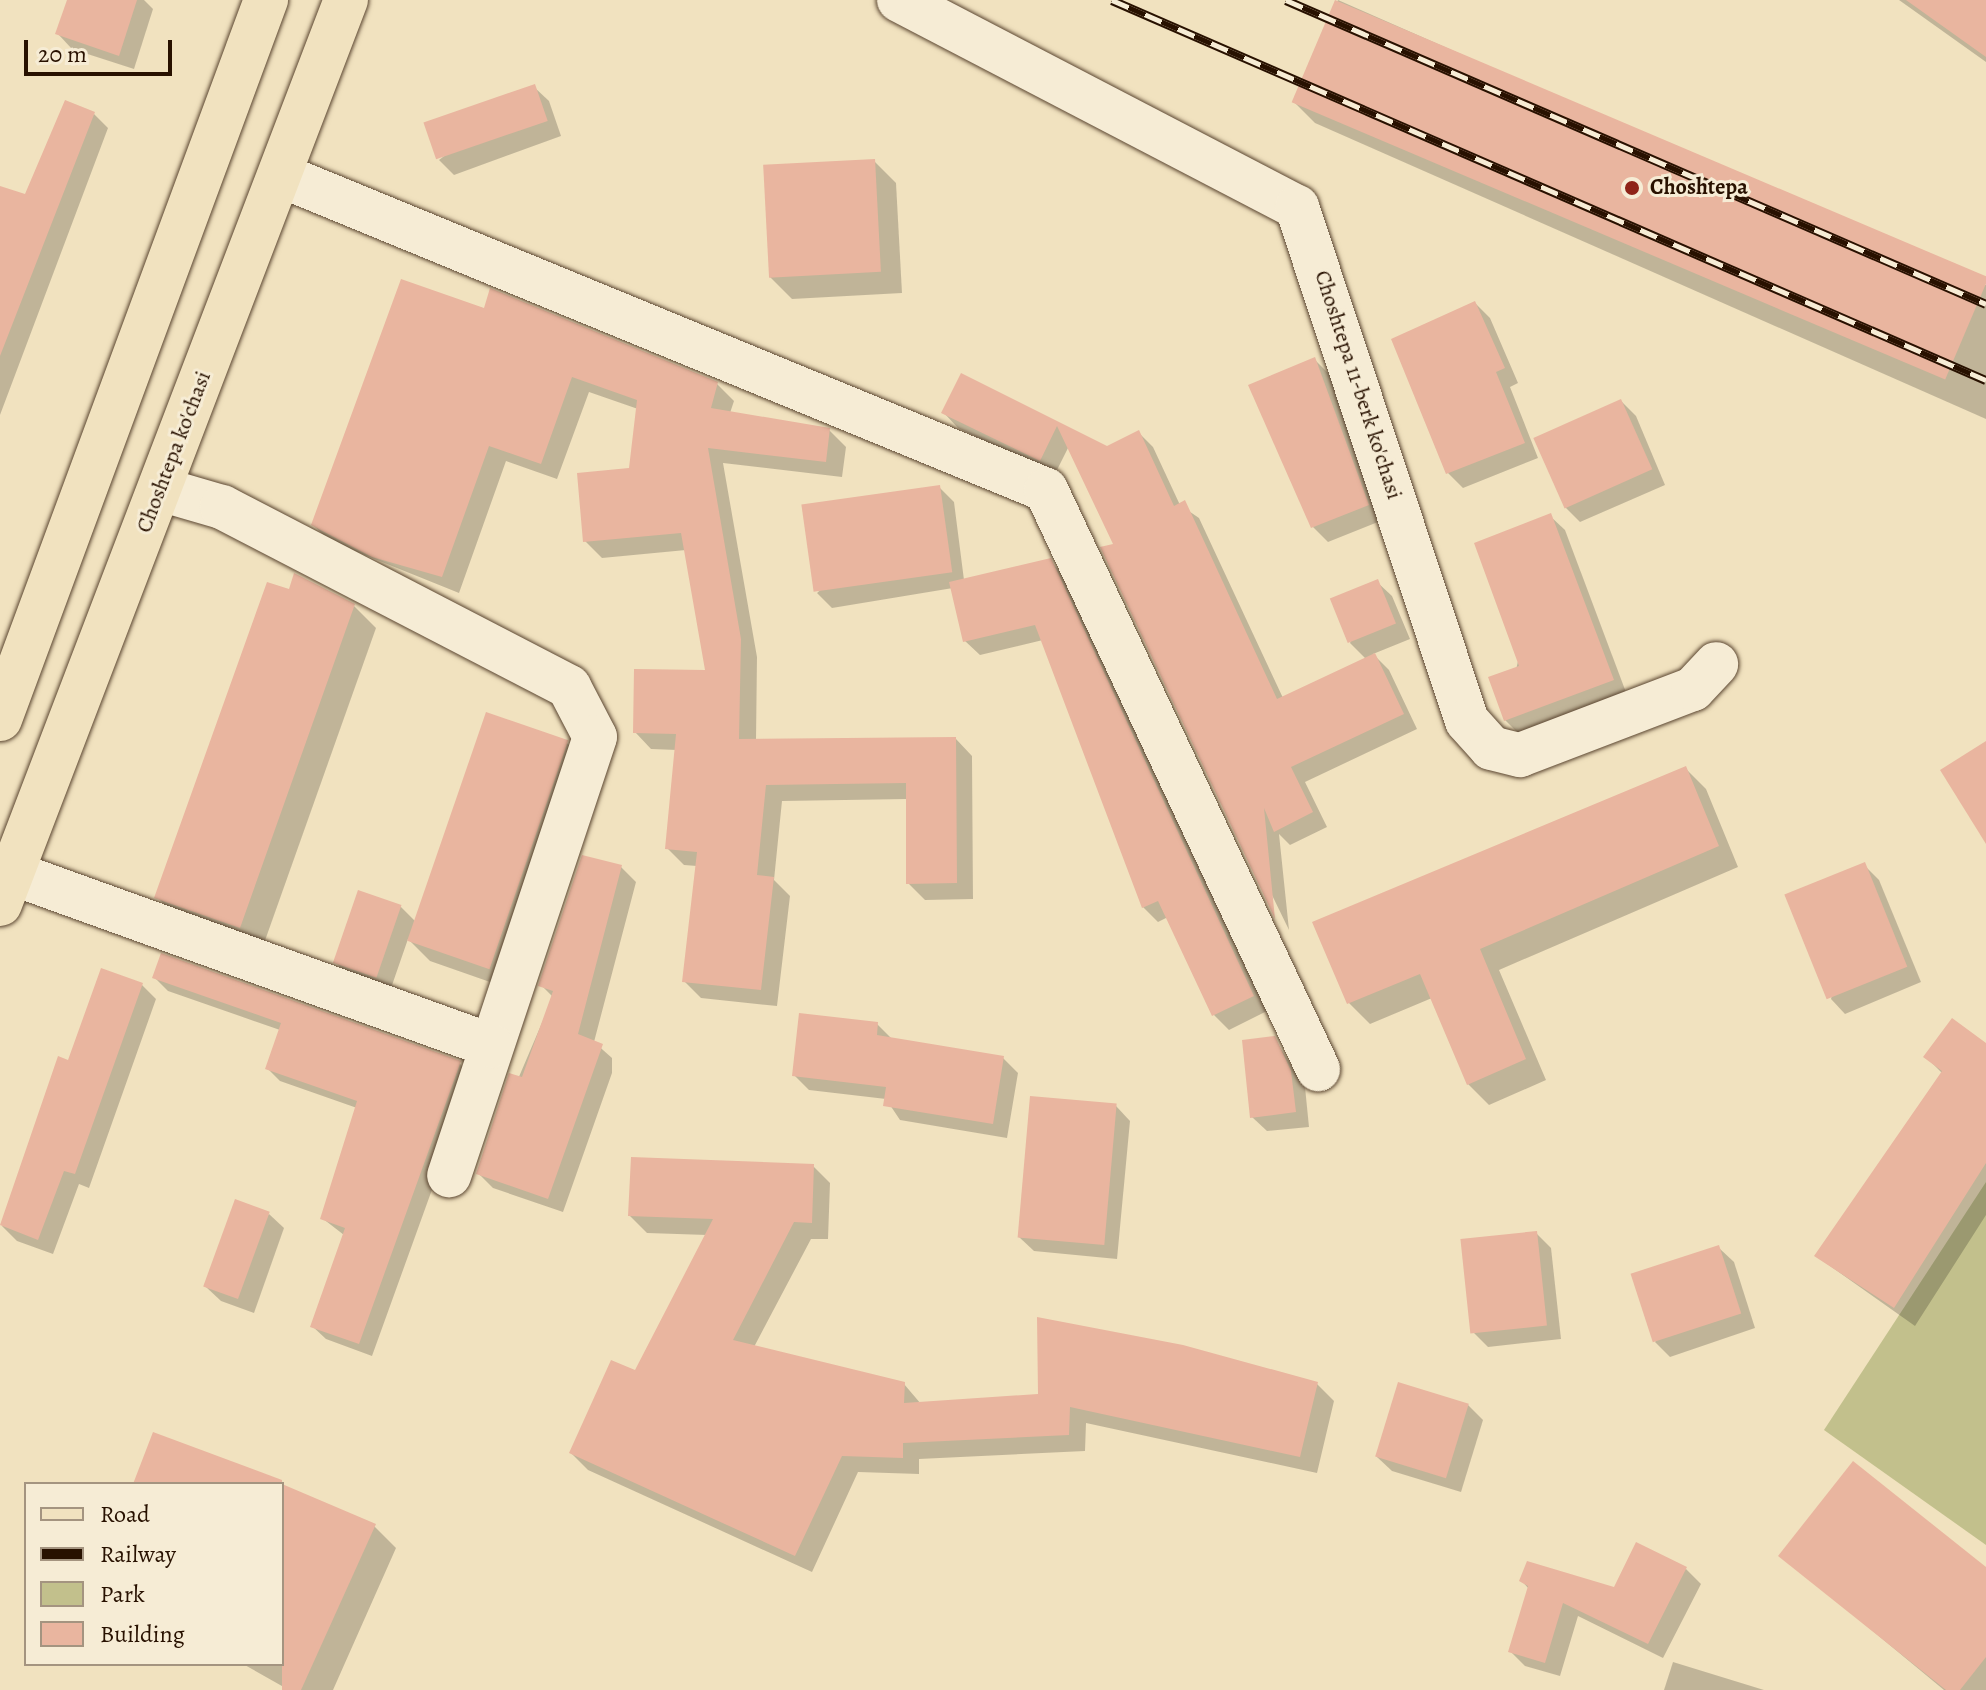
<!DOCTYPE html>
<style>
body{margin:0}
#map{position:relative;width:1986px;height:1690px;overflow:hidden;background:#f1e2bf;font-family:Alegreya,serif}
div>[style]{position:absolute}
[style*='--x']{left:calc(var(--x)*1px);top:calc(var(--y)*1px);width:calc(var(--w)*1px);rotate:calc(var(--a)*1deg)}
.green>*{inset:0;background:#c2c08c}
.shadow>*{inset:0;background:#0003}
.building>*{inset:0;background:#e9b59f;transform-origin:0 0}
.roads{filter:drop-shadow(0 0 2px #5a4530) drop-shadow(0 0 2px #5a4530)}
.minor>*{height:44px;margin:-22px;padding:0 22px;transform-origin:22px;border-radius:22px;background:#f6ecd5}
.primary>*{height:44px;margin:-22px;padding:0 22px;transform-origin:22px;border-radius:22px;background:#f1e2bf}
.rail>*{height:9px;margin-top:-4.5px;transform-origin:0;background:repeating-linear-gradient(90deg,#f6ecd5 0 18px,#281100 0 36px);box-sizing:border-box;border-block:2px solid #281100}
.dots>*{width:22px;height:22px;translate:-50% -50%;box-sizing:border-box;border:4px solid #f6ecd5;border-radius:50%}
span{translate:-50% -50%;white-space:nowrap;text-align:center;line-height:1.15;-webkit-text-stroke:6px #f6ecd5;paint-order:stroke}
.poi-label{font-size:22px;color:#281100;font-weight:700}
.left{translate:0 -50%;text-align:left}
.street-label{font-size:22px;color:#281100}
.legend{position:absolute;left:24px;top:1482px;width:260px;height:184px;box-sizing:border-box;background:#f6ecd5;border:2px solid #a49480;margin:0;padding:10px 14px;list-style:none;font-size:24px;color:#281100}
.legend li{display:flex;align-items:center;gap:16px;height:40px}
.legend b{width:40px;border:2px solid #a49480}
.scale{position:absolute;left:24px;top:40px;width:148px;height:36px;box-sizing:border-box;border:4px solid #281100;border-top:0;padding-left:10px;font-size:24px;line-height:28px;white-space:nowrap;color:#281100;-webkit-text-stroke:6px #f6ecd5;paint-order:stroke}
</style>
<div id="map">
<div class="green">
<div style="clip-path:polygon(1986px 1182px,1986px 1545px,1824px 1430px)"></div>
</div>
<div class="shadow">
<div style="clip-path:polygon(69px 0,144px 0,153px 9px,134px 69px,72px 49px,58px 34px)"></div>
<div style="clip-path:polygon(1338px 0,1986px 285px,1986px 419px,1315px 123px,1293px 101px)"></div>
<div style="clip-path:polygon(1899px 0,1986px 0,1986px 62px)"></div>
<div style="clip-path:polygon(534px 87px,549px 101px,561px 136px,454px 175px,439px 160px)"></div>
<div style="clip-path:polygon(94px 114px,108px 128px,0 415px,0 188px,26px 197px)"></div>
<div style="clip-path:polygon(874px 161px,896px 183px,902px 293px,792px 299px,770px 277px)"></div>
<div style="clip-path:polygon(402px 282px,717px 384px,734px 401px,730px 413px,829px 430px,846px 447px,842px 477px,723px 463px,757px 657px,756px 741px,956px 739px,972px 756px,973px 899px,925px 900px,908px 883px,908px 799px,782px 801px,774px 880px,790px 896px,777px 1006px,701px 998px,684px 981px,697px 866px,684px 865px,667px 848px,677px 750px,651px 749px,635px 732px,708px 672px,686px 550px,602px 558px,585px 541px,631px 470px,638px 409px,589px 392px,557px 479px,506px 461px,459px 593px,330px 541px,313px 525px)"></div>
<div style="clip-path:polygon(1475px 303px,1490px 318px,1518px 383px,1510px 387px,1538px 458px,1463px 488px,1448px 473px,1394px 340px)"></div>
<div style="clip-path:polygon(1314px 359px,1329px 374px,1383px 520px,1328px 542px,1313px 527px)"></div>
<div style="clip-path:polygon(962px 376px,1107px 448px,1139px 433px,1153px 447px,1180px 505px,1199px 518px,1283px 698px,1366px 659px,1350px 643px,1377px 582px,1392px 596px,1410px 639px,1373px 654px,1389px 670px,1417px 729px,1305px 782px,1327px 827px,1290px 845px,1279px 834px,1289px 930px,1103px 548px,1116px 546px,1069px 446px,1055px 474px,958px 428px,944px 413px)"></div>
<div style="clip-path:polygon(1621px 401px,1636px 416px,1665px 485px,1580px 522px,1565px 507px)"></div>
<div style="clip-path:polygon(939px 487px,954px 502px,964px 580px,1050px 561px,1065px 576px,1267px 1011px,1229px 1030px,1214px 1015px,1168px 917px,1158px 922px,1143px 907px,1043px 640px,980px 655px,965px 641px,953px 588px,832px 608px,817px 593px)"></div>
<div style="clip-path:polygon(1550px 516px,1565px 530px,1627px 695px,1520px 735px,1505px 720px)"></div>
<div style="clip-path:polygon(296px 576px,354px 606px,376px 628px,262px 949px,179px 919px,157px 897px)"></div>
<div style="clip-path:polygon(566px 742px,588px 764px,513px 990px,430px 961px,408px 939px,390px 991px,349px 976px,334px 961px,400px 906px,415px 921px)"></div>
<div style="clip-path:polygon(1685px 768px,1706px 789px,1738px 867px,1499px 970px,1546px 1080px,1489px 1105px,1468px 1084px,1432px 998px,1370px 1024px,1349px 1003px,1315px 924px)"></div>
<div style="clip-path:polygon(1864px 865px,1879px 880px,1921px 982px,1845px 1014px,1831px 999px)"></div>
<div style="clip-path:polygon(621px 867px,636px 882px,594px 1042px,612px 1058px,612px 1073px,563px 1212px,493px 1188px,478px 1173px,553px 997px,541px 985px)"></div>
<div style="clip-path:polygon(155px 978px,459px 1063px,473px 1076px,372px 1356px,326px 1339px,312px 1326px,344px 1235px,322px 1218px,357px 1108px,280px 1081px,267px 1068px,280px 1030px,168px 991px)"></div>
<div style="clip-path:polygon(142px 985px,156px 999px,89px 1188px,79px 1184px,53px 1254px,17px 1241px,2px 1226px,59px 1059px,69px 1063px)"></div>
<div style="clip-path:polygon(877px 1024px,893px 1040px,1003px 1058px,1018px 1073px,1007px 1138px,900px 1120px,886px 1099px,809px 1090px,794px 1075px)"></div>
<div style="clip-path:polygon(1274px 1038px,1305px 1087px,1309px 1127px,1267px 1131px,1252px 1117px)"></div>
<div style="clip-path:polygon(1986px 1045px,1986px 1215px,1915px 1326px,1816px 1256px,1942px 1073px,1926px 1057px)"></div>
<div style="clip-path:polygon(1116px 1106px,1130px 1121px,1117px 1259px,1034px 1251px,1019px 1237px)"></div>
<div style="clip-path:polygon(813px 1166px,830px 1183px,828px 1239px,811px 1239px,754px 1347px,904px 1384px,921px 1404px,1317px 1384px,1334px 1401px,1317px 1473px,1086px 1423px,1085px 1451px,919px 1459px,919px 1474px,858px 1472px,812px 1572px,588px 1470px,571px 1453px,636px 1373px,707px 1235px,647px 1233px,630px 1216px)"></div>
<div style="clip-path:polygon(269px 1214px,284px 1228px,254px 1313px,221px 1301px,206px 1287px)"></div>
<div style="clip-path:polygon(1536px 1233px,1551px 1248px,1561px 1339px,1488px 1347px,1473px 1332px)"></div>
<div style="clip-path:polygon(1719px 1248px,1734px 1262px,1755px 1328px,1670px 1357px,1655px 1342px)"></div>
<div style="clip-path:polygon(1468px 1405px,1483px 1420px,1461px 1492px,1392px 1471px,1377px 1457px)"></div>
<div style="clip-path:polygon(282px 1487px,374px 1526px,396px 1548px,333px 1690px,289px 1690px,243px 1664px,282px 1664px)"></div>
<div style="clip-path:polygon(1781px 1555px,1986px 1567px,1986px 1690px,1944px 1690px)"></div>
<div style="clip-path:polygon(1686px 1569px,1701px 1584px,1663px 1658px,1578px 1616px,1560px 1676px,1525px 1666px,1510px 1651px,1529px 1589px,1521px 1580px,1615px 1589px)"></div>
<div style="clip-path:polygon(1673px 1662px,1764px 1690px,1664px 1690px)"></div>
</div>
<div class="building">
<div style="clip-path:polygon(67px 0,137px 0,119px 56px,55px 34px)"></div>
<div style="left:1335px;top:0;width:710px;height:111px;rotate:23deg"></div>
<div style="clip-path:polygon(1906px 0,1986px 0,1986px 57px)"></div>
<div style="left:535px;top:84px;width:39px;height:118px;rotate:71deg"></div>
<div style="clip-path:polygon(65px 100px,95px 112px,0 356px,0 186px,25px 194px)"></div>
<div style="left:875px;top:159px;width:113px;height:112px;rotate:87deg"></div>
<div style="clip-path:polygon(401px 279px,484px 308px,490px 288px,718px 382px,711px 408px,830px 428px,826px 462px,708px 448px,741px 639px,739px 739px,956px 737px,957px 883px,906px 884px,906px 783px,766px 785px,757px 875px,774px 877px,761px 990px,682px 982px,697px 852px,665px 849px,676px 734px,633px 733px,634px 669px,705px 670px,681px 533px,583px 542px,577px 473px,629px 468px,637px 400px,572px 377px,541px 464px,489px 446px,442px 577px,372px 557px,311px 525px)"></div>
<div style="clip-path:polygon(1475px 301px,1505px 368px,1496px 372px,1525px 443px,1446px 474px,1391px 339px)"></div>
<div style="clip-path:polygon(1315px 357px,1369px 505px,1311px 528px,1248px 385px)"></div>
<div style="clip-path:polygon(961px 373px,1107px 446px,1139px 430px,1174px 506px,1185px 500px,1277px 699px,1375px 653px,1404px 714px,1291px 767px,1313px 812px,1274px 832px,1264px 808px,1275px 919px,1100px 547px,1113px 544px,1057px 426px,1040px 461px,941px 413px)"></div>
<div style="left:1621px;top:399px;width:77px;height:96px;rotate:66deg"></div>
<div style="left:940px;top:485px;width:88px;height:140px;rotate:82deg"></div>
<div style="clip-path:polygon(1551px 513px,1614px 680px,1504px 721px,1488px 677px,1519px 666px,1474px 543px)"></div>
<div style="clip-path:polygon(1051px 558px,1254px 996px,1212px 1016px,1158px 901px,1142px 908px,1035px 625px,963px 642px,949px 582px)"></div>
<div style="clip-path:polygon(294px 573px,355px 604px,240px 928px,154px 898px,267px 582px,289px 589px)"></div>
<div style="left:1378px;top:579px;width:48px;height:52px;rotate:68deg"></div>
<div style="left:486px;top:712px;width:87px;height:242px;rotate:19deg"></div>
<div style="clip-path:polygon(1986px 741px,1986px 844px,1940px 770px)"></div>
<div style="clip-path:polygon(1686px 766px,1719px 846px,1480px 949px,1526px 1059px,1467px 1085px,1420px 974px,1347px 1004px,1312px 922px)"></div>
<div style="clip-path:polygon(582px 855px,622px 865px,578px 1034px,603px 1044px,548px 1199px,476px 1174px,509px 1073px,522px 1077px,553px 991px,538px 986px)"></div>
<div style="left:1865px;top:862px;width:113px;height:87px;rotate:68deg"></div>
<div style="left:358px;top:890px;width:46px;height:77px;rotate:19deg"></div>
<div style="clip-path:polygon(161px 953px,461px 1061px,359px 1344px,310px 1327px,345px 1228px,320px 1219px,357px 1101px,265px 1069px,281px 1023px,152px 978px)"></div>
<div style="clip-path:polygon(101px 968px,143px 983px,75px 1174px,64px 1171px,38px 1240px,0 1225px,58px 1056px,68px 1060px)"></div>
<div style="clip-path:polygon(799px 1013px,878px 1022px,877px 1035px,1004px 1056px,993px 1124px,883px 1106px,886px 1087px,792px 1076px)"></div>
<div style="clip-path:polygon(1952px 1018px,1986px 1043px,1986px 1163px,1894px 1308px,1814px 1256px,1942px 1071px,1923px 1057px)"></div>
<div style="clip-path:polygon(1275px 1036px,1291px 1071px,1296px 1112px,1250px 1118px,1242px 1040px)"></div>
<div style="left:1030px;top:1096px;width:87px;height:142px;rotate:5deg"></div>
<div style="clip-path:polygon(631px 1157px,814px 1164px,812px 1223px,794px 1222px,733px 1340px,905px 1382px,904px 1403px,1038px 1394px,1037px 1317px,1183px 1345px,1318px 1382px,1300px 1457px,1070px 1407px,1069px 1435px,903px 1443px,903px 1458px,842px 1456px,795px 1556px,569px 1453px,611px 1360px,635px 1370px,713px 1219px,628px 1216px)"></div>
<div style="left:235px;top:1199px;width:37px;height:93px;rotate:20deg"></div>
<div style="left:1537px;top:1231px;width:95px;height:77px;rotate:84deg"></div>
<div style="left:1719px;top:1245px;width:72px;height:93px;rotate:72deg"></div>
<div style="left:1398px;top:1382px;width:74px;height:78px;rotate:17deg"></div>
<div style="clip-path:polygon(153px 1432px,282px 1480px,282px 1484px,133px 1484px)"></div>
<div style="clip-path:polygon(1853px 1461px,1986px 1567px,1986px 1657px,1960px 1690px,1946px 1690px,1778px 1556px)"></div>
<div style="clip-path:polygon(282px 1484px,376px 1524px,301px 1690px,282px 1690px)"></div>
<div style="clip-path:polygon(1636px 1542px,1687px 1567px,1648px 1644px,1563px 1603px,1545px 1663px,1508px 1652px,1528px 1586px,1519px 1581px,1527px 1561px,1614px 1587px)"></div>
</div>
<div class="roads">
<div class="minor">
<div style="--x:899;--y:0;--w:449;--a:27.5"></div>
<div style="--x:1297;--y:207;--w:541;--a:71.7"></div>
<div style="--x:1467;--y:721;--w:36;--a:48"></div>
<div style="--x:1491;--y:748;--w:30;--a:14"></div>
<div style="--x:1520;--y:755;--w:185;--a:-20.9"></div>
<div style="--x:1693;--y:689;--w:34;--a:-47"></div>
<div style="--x:280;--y:175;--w:828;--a:22.35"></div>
<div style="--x:1046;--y:490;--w:640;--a:64.84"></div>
<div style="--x:160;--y:489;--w:65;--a:16.2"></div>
<div style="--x:222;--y:507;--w:391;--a:27.4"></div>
<div style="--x:569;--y:687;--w:56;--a:62.5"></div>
<div style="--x:595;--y:737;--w:462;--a:108.4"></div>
<div style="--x:12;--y:873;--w:510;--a:19.82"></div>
</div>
<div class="primary">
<div style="--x:0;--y:719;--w:767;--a:-69.7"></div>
<div style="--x:0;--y:904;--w:968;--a:-69.06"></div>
</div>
</div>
<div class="rail">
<div style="--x:1112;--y:0;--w:953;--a:23.5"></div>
<div style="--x:1286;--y:0;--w:763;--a:23.47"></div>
</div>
<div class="dots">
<div style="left:1632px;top:188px;background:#8f2418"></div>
</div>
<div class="poi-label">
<span class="left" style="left:1650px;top:188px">Choshtepa</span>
</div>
<div class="street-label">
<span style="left:1358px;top:385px;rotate:72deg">Choshtepa 11-berk ko'chasi</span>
<span style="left:174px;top:452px;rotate:-69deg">Choshtepa ko'chasi</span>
</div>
<ul class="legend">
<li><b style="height:10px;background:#f1e2bf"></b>Road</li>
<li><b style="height:10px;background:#281100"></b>Railway</li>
<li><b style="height:22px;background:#c2c08c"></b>Park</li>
<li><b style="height:22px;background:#e9b59f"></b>Building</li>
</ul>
<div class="scale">20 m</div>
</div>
